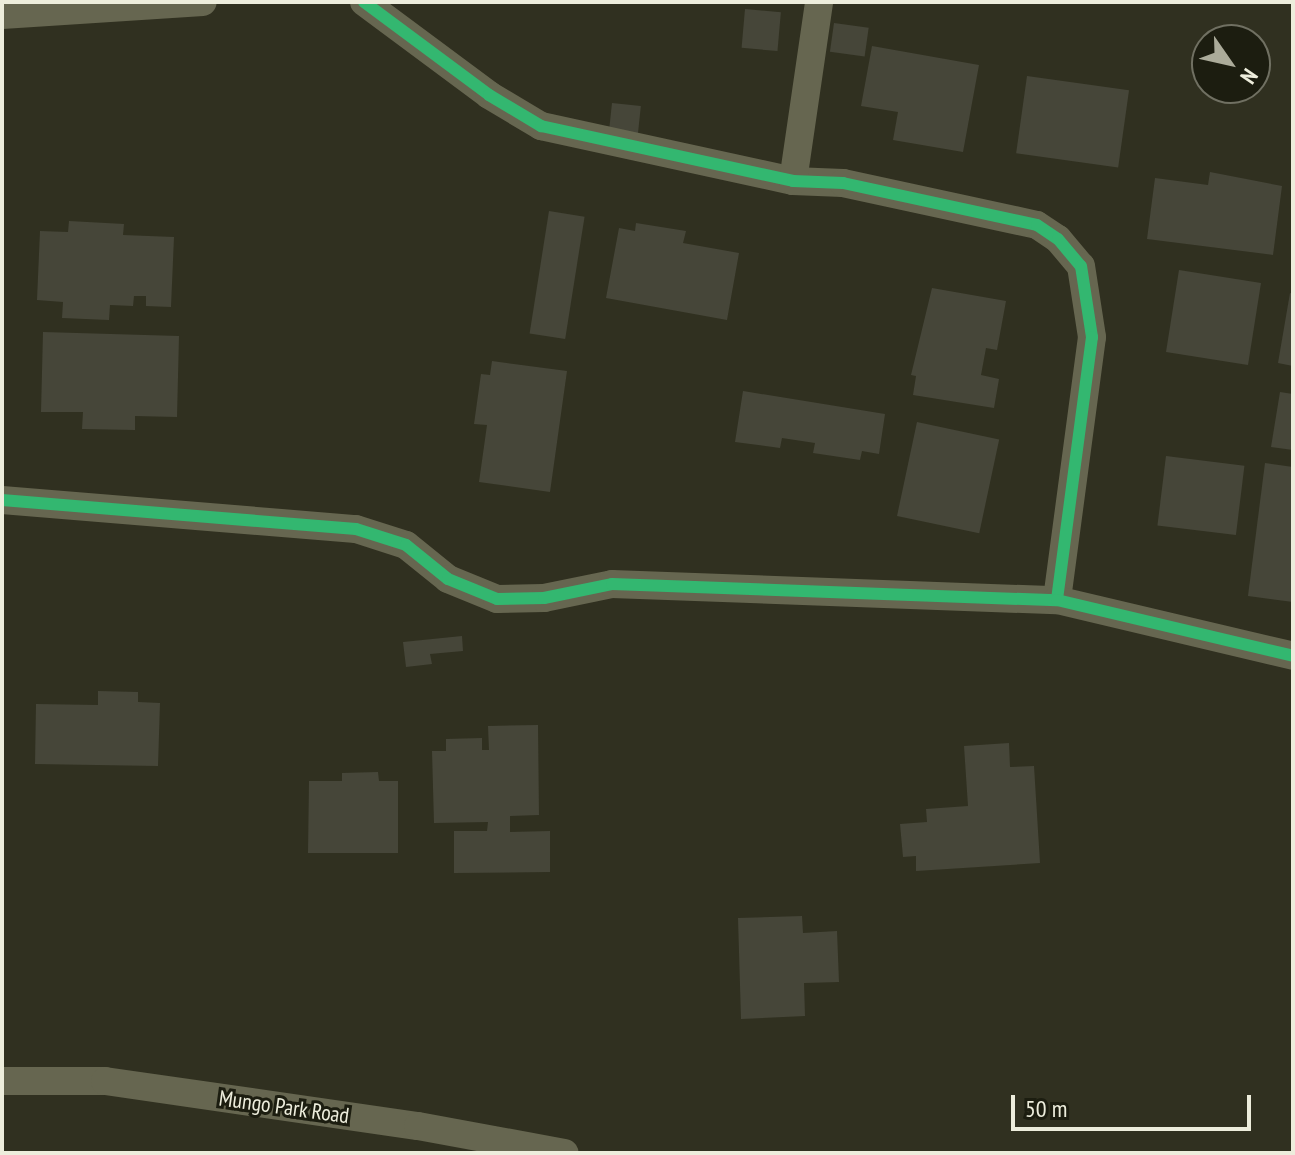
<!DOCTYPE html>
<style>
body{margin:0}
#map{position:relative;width:1295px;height:1155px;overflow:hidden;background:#303020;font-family:"PT Sans Narrow",sans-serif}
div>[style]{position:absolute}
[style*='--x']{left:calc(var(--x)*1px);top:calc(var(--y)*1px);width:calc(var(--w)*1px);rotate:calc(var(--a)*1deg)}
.building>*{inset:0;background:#464639;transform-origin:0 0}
.minor>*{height:28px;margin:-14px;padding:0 14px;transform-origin:14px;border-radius:14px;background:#666650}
.cycleway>*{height:12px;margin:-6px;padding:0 6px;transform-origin:6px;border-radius:6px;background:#33b770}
span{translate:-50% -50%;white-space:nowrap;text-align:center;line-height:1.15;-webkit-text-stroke:6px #1c1d10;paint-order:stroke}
.street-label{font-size:22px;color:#ededdc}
.frame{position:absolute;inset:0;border:4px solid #ededdc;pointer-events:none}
.north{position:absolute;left:1191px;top:24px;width:80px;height:80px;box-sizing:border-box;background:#1c1d10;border:2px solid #707062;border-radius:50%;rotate:124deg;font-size:22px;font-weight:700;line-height:32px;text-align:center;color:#ededdc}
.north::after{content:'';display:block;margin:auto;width:28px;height:36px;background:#abab9a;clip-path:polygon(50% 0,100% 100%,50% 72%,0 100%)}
.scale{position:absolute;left:1011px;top:1095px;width:240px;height:36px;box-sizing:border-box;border:4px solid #ededdc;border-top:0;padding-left:10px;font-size:24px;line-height:28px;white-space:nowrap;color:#ededdc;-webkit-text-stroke:6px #1c1d10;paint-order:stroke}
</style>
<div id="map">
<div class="building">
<div style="left:745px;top:9px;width:36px;height:39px;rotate:5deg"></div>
<div style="left:834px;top:23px;width:35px;height:29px;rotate:8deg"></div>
<div style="clip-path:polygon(872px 46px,979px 65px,963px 152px,893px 140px,898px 112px,861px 106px)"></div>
<div style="left:1027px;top:76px;width:103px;height:78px;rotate:8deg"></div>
<div style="left:612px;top:103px;width:29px;height:31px;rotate:6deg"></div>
<div style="clip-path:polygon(1210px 172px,1282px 186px,1273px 255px,1147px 239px,1155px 178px,1208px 185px)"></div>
<div style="left:549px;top:211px;width:36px;height:124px;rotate:9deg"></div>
<div style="clip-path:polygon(69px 221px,124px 224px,123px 235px,174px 237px,171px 307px,146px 306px,146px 296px,134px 296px,133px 306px,110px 305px,109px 320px,62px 318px,63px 302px,37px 300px,40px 231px,68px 232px)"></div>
<div style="clip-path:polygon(636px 223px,686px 231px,683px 243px,739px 253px,727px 320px,606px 298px,619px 228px,635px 231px)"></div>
<div style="left:1179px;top:270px;width:83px;height:83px;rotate:9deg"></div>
<div style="clip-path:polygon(932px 288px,1006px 301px,997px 350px,986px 348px,981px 375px,999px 379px,994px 408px,913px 395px,916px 376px,911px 375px)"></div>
<div style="clip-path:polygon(1290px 293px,1293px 294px,1293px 366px,1278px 363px)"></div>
<div style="clip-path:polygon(43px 332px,179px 336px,177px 417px,135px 416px,135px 430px,82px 429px,83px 412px,41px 412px)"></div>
<div style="clip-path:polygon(492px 361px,567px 371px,550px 492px,479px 482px,487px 425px,474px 424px,481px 374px,490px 375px)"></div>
<div style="clip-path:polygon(743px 391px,885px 414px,879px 454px,862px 451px,860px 460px,813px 453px,815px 443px,782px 438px,780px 448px,735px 442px)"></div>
<div style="clip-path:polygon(1280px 392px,1293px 394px,1293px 450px,1271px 447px)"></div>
<div style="left:917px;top:422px;width:84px;height:96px;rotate:12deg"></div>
<div style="left:1166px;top:456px;width:79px;height:70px;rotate:7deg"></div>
<div style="clip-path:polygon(1265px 463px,1293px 467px,1293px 602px,1248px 596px)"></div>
<div style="clip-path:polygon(462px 636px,463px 651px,430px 654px,432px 664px,406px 667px,403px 642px)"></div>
<div style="clip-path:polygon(98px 691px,138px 692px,138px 702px,160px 703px,158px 766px,35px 764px,36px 704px,98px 705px)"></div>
<div style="clip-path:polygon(538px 725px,539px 815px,510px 816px,510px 832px,550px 831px,550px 872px,454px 873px,454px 831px,487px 831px,488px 822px,434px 823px,432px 751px,446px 751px,446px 739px,482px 738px,482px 750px,489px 750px,488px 726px)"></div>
<div style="clip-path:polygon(1009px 743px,1010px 767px,1034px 766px,1040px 863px,916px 871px,916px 856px,903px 857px,900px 824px,927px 822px,926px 809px,968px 806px,964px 746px)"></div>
<div style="clip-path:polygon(378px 772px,379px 781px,398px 781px,398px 853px,308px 853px,309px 781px,342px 781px,342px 773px)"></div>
<div style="clip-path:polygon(802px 916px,803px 933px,837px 931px,839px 982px,804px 983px,805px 1016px,741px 1019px,738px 918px)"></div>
</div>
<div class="minor">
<div style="--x:364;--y:2;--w:156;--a:36.6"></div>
<div style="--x:489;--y:95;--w:61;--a:30.8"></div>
<div style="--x:541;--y:126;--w:258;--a:12.3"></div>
<div style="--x:793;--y:181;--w:50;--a:2.3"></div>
<div style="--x:843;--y:183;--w:198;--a:12.2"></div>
<div style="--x:1037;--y:225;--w:25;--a:34"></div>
<div style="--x:1058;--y:239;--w:35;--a:50"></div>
<div style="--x:1081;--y:266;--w:72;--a:81.2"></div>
<div style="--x:1092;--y:337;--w:265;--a:97.6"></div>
<div style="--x:2;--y:15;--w:201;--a:-3.7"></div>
<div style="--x:793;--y:181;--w:181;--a:-81.7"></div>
<div style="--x:2;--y:500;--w:355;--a:4.7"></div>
<div style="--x:356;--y:529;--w:52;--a:17.7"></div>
<div style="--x:406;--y:545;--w:54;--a:39"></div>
<div style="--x:448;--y:579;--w:53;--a:22.2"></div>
<div style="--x:497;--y:599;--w:47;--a:-1.2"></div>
<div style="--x:544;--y:598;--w:69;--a:-11.6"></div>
<div style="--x:612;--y:584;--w:445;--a:2.1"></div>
<div style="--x:1057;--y:600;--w:243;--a:13.3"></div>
<div style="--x:2;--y:1081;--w:103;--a:0"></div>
<div style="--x:105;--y:1081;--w:316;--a:8.2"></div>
<div style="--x:418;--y:1126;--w:149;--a:10.4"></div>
</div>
<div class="cycleway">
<div style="--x:364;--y:2;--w:156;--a:36.6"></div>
<div style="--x:489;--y:95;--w:61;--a:30.8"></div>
<div style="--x:541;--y:126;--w:258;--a:12.3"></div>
<div style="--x:793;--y:181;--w:50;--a:2.3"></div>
<div style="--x:843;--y:183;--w:198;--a:12.2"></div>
<div style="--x:1037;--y:225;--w:25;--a:34"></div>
<div style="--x:1058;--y:239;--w:35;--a:50"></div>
<div style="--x:1081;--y:266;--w:72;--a:81.2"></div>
<div style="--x:1092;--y:337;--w:265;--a:97.6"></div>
<div style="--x:2;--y:500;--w:355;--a:4.7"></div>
<div style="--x:356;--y:529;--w:52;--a:17.7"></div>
<div style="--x:406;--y:545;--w:54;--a:39"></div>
<div style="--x:448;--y:579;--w:53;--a:22.2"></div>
<div style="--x:497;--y:599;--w:47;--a:-1.2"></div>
<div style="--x:544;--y:598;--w:69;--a:-11.6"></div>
<div style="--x:612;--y:584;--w:445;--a:2.1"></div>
<div style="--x:1057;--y:600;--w:243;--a:13.3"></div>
</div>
<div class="street-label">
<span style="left:284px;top:1107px;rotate:8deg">Mungo Park Road</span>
</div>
<div class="frame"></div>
<div class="north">N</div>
<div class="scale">50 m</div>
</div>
